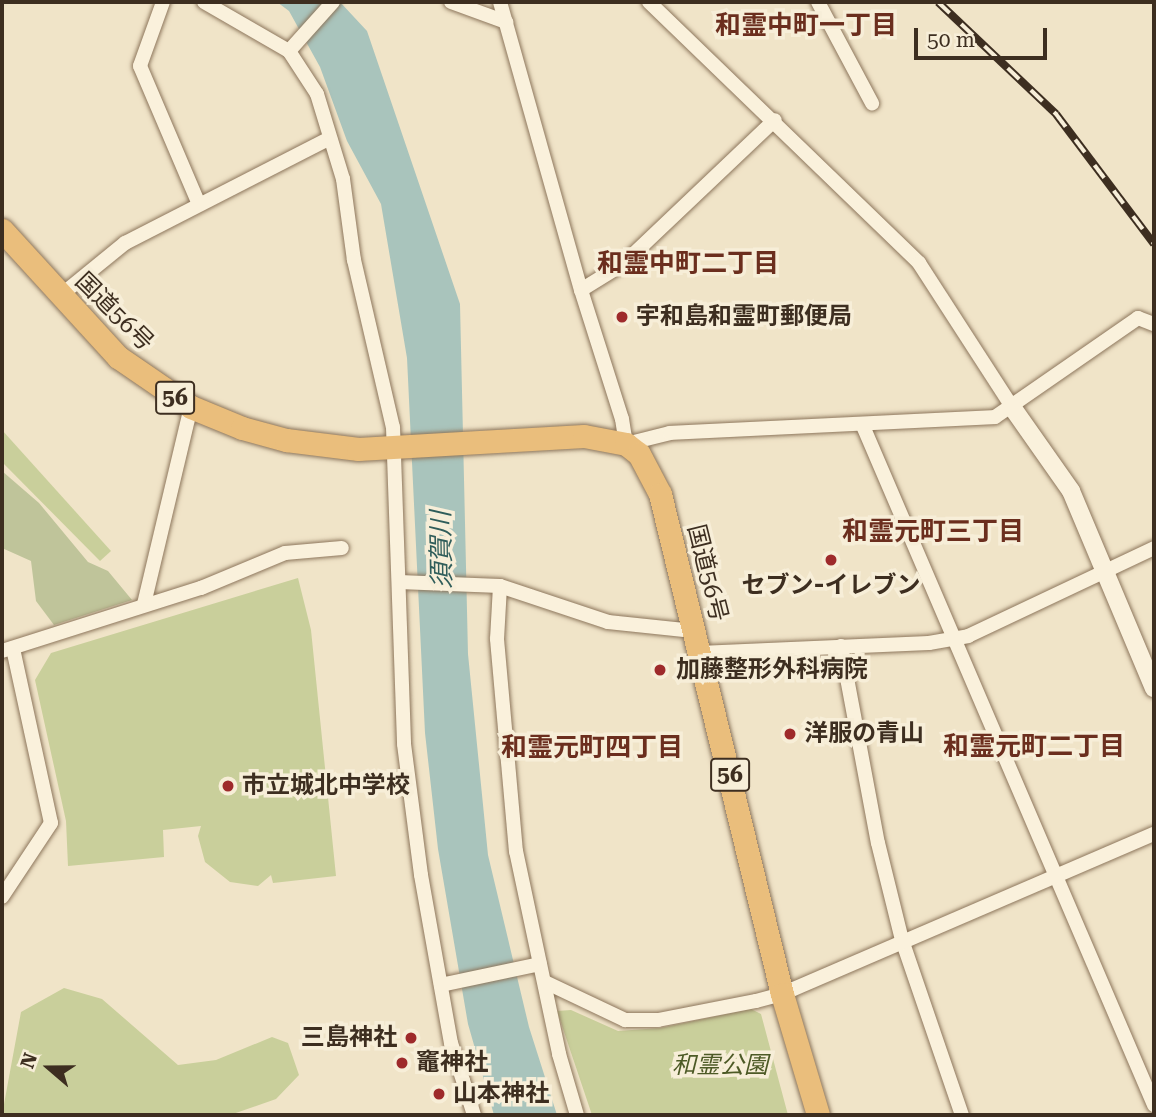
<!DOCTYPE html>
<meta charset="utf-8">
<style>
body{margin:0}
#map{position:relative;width:1156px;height:1117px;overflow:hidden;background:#f0e4c8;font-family:"Roboto Serif","Noto Sans JP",serif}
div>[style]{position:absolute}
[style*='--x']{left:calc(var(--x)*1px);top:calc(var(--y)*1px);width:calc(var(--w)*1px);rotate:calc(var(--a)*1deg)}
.green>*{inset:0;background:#c9cf9b}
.cemetery>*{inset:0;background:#bfc49a}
.water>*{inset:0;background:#a9c4bc}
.roads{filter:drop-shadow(0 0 2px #8d765c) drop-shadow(0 0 2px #8d765c)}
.minor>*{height:14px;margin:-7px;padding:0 7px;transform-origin:7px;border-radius:7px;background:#faf1dc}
.tertiary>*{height:18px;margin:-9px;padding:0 9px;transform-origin:9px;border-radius:9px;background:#faf1dc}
.trunk>*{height:23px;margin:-11.5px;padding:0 11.5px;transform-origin:11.5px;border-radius:11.5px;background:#eabe7c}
.rail>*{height:8px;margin-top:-4px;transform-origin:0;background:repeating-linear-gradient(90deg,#f7eed8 0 16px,#3d2e20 0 32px);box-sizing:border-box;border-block:2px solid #3d2e20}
.dots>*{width:19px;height:19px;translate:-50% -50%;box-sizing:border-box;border:4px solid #f7eed8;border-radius:50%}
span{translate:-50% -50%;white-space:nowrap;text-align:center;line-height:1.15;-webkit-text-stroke:7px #f7eed8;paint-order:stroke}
.shield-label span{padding:2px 5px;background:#f7eed8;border:2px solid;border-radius:5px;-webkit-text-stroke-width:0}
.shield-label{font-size:23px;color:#3d2e20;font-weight:700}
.street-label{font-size:24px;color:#3d2e20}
.poi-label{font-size:24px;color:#3d2e20;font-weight:700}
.left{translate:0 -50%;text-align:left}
.right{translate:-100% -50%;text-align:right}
.park-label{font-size:24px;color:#4d5a26;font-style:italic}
.neighbourhood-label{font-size:26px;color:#6b2e1e;font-weight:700}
.water-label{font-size:26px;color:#2f5d5a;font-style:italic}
.frame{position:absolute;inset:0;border:4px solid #3d2e20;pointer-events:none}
.north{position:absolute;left:14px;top:1033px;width:70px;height:70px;-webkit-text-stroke:5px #f7eed8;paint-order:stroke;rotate:290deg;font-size:19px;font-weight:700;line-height:28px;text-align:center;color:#3d2e20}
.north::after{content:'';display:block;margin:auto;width:24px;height:32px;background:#3d2e20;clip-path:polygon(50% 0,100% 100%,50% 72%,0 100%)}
.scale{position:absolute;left:914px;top:28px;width:133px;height:32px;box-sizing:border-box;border:4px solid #3d2e20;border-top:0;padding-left:9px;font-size:21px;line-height:24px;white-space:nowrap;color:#3d2e20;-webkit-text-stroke:5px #f7eed8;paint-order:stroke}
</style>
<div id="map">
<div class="green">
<div style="clip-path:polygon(2px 430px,111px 551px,100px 561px,2px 462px)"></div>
<div style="clip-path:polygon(298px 578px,311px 630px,336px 876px,273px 883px,271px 875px,258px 886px,230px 882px,205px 862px,198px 836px,201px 826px,163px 830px,164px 857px,68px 866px,66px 821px,35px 680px,51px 653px)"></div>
<div style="clip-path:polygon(64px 988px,102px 999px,178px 1065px,216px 1060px,272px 1037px,288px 1043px,299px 1075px,276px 1099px,230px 1115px,2px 1115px,21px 1012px)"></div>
<div style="clip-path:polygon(751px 1009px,761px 1014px,788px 1115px,592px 1115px,557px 1011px,571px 1010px,618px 1031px,660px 1028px)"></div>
</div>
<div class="cemetery">
<div style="clip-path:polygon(2px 471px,39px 503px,88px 562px,108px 571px,132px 600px,54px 625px,36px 601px,31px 561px,2px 548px)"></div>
</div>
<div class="water">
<div style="clip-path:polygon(277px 2px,340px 2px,367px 31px,460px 304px,468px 654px,488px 855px,529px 1027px,557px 1115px,494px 1115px,468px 1024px,438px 849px,425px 733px,407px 358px,381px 204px,347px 141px,320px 67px,289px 11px)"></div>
</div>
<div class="roads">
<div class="minor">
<div style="--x:163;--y:2;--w:68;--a:109.8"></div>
<div style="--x:140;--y:66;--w:150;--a:66.9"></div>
<div style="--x:204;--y:2;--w:98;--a:30"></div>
<div style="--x:289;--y:51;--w:51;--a:56.9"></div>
<div style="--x:317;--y:94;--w:89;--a:73"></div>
<div style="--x:343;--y:179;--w:82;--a:82.3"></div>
<div style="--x:354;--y:260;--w:171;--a:76.9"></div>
<div style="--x:393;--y:427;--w:317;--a:88"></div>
<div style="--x:404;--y:744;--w:132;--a:82.6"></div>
<div style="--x:421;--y:875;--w:171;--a:79.9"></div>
<div style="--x:451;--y:1043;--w:76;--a:72.3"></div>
<div style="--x:451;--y:2;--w:59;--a:20"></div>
<div style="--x:500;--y:2;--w:299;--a:74.3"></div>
<div style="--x:581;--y:290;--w:135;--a:72.4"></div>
<div style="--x:622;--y:419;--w:25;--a:81"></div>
<div style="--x:626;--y:444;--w:45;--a:-14"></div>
<div style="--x:670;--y:433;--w:325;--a:-2.8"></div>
<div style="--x:995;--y:417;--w:174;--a:-34.7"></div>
<div style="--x:1138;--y:318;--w:17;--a:21"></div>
<div style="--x:649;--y:2;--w:376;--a:44"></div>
<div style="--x:919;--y:263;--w:171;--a:57.1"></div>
<div style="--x:818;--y:2;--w:115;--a:61.9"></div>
<div style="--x:289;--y:51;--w:66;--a:-48.1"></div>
<div style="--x:581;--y:290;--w:49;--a:-31.8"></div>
<div style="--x:623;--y:264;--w:209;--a:-43.5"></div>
<div style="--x:60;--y:296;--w:84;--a:-39.2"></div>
<div style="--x:125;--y:243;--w:230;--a:-27.1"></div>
<div style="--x:863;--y:426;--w:739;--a:66.8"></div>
<div style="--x:399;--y:582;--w:101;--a:2.3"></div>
<div style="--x:500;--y:586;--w:114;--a:18.4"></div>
<div style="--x:608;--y:622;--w:86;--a:6"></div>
<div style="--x:500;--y:586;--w:53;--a:93.2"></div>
<div style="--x:497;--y:639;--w:213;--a:84.9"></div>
<div style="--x:516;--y:851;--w:208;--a:78"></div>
<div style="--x:559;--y:1054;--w:64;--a:73.6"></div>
<div style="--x:144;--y:604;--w:203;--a:-76.6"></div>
<div style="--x:841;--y:646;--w:200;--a:79.4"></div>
<div style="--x:878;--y:843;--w:100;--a:76.1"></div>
<div style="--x:902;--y:940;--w:185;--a:71.1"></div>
<div style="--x:2;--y:651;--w:209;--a:-17.6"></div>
<div style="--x:201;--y:588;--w:91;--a:-22.6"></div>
<div style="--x:285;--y:553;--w:57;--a:-5"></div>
<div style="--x:699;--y:653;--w:230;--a:-2.5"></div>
<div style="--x:929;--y:643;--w:40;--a:-10"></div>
<div style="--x:968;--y:636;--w:206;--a:-25.3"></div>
<div style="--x:2;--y:897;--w:89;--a:-56.5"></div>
<div style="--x:51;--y:823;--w:179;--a:-102.3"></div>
<div style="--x:545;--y:982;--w:89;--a:25.4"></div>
<div style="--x:625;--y:1020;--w:33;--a:0"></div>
<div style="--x:658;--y:1020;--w:100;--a:-11"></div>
<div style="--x:756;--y:1001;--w:27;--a:-15"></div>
<div style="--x:782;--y:994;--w:405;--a:-23.3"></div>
<div style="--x:441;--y:985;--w:101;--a:-12"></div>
</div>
<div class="tertiary">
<div style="--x:1012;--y:407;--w:103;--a:54.9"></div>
<div style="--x:1071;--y:491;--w:214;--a:67.2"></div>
</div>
<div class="trunk">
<div style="--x:2;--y:230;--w:172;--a:47.6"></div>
<div style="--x:118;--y:357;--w:88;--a:34.4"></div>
<div style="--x:191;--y:407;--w:55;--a:22.4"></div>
<div style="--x:242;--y:428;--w:46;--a:15.3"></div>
<div style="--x:286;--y:440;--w:73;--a:7.1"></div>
<div style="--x:358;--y:449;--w:226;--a:-3.3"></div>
<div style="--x:584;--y:436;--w:43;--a:10.8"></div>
<div style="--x:626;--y:444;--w:16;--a:38"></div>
<div style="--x:639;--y:454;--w:45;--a:62.3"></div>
<div style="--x:660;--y:494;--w:515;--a:76.29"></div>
<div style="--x:782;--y:994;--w:126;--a:73.4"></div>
</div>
</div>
<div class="rail">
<div style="--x:938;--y:2;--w:163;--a:43.5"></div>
<div style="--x:1056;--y:114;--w:163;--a:53"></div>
</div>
<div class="dots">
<div style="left:622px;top:317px;background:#9e2a2b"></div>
<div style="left:831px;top:560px;background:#9e2a2b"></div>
<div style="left:660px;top:670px;background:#9e2a2b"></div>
<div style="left:790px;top:734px;background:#9e2a2b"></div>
<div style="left:228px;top:786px;background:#9e2a2b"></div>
<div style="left:411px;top:1038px;background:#9e2a2b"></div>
<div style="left:402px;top:1063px;background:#9e2a2b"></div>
<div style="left:439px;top:1094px;background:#9e2a2b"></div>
</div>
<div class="shield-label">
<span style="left:175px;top:398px">56</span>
<span style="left:730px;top:775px">56</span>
</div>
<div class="street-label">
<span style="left:114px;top:312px;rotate:45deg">国道56号</span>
<span style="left:707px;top:573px;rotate:76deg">国道56号</span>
</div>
<div class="poi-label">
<span class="left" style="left:636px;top:317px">宇和島和霊町郵便局</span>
<span style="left:831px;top:586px">セブン-イレブン</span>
<span class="left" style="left:676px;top:670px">加藤整形外科病院</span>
<span class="left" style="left:804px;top:734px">洋服の青山</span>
<span class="left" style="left:242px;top:786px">市立城北中学校</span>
<span class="right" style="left:397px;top:1038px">三島神社</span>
<span class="left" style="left:416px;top:1063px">竈神社</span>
<span class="left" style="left:453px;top:1094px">山本神社</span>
</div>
<div class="park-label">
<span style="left:720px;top:1066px">和霊公園</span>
</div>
<div class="neighbourhood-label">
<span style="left:806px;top:26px">和霊中町一丁目</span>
<span style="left:688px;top:264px">和霊中町二丁目</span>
<span style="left:933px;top:532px">和霊元町三丁目</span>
<span style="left:1034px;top:747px">和霊元町二丁目</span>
<span style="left:592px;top:748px">和霊元町四丁目</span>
</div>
<div class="water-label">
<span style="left:442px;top:550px;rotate:-91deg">須賀川</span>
</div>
<div class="frame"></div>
<div class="north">N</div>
<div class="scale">50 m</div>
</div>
